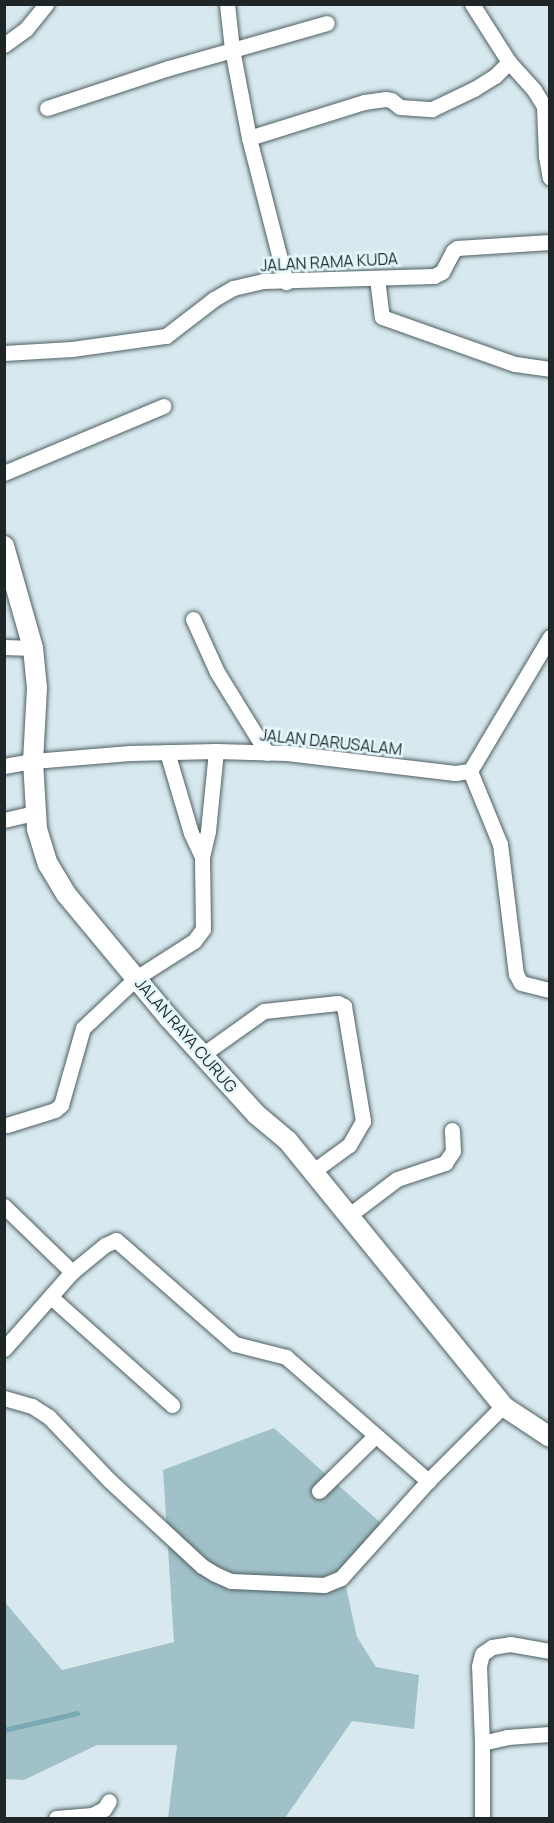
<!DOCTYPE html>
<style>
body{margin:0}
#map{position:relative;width:554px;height:1823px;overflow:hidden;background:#d7e9ee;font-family:Manrope,sans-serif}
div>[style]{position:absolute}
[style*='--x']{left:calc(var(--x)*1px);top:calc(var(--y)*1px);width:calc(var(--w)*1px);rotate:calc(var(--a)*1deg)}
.green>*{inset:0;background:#a1c1c9}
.stream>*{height:5px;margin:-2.5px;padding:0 2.5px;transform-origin:2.5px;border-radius:2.5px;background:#79a9b4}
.roads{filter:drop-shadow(0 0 2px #4f5f63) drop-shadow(0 0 2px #4f5f63)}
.minor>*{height:15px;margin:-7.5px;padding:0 7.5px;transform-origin:7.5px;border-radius:7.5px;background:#fff}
.secondary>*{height:20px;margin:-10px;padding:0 10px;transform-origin:10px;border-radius:10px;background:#fff}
span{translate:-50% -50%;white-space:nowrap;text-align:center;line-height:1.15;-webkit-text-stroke:5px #e4f7fb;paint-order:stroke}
.street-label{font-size:16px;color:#1f2628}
.frame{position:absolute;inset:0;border:6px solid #1f2628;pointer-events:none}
</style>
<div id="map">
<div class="green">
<div style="clip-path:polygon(274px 1428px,382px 1524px,344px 1578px,357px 1637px,376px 1667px,419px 1675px,414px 1729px,352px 1721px,285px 1818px,168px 1818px,177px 1745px,97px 1745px,24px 1780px,5px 1779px,4px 1601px,62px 1670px,174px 1642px,163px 1470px)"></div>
</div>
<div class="stream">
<div style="--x:4;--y:1730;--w:75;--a:-13.1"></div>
</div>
<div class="roads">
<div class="minor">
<div style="--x:227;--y:4;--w:45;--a:83.7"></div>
<div style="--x:232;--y:49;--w:91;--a:79.2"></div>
<div style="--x:249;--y:138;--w:149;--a:75.6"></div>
<div style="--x:472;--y:4;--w:69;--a:57.5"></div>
<div style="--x:509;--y:62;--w:38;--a:48"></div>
<div style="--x:534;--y:90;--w:19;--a:58"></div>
<div style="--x:544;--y:106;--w:50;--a:87.7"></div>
<div style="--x:546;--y:156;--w:22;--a:80"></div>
<div style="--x:4;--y:45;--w:27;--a:-36"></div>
<div style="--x:26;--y:29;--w:32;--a:-51"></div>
<div style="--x:47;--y:108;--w:128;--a:-18.2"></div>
<div style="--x:169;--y:68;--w:164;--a:-15.9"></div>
<div style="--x:249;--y:138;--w:121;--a:-17.4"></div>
<div style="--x:364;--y:102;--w:21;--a:-8"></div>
<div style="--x:385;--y:99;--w:6;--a:9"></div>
<div style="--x:391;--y:100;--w:11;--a:38"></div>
<div style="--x:400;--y:107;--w:32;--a:4"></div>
<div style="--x:432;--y:109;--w:47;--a:-25.5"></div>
<div style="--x:474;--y:89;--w:25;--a:-32"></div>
<div style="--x:495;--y:76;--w:20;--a:-45"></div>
<div style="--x:377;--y:278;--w:39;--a:83"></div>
<div style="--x:382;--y:317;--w:141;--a:19.5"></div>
<div style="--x:515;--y:364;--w:35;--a:8"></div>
<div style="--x:4;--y:353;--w:68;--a:-3.4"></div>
<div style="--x:72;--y:349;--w:95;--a:-7.9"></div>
<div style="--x:166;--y:336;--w:61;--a:-37.6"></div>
<div style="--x:214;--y:299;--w:22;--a:-30"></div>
<div style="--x:233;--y:288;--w:31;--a:-13"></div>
<div style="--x:263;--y:281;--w:171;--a:-1.7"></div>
<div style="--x:434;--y:276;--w:9;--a:-27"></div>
<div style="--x:442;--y:272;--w:24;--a:-62"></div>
<div style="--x:453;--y:251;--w:5;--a:-37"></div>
<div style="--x:457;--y:248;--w:93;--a:-3.7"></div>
<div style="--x:4;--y:473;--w:173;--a:-22.8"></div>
<div style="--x:193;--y:619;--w:58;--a:65.6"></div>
<div style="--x:217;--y:672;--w:95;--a:58.3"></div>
<div style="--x:4;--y:647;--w:29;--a:2"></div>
<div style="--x:167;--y:752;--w:84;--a:73.5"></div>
<div style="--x:191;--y:833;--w:26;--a:65"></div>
<div style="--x:4;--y:766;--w:29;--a:-10"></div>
<div style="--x:33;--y:761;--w:97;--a:-4.7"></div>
<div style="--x:130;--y:753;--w:86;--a:-1.3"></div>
<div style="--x:216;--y:751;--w:71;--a:1.6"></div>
<div style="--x:287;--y:753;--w:169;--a:6.8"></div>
<div style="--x:455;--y:773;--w:15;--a:-8"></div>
<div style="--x:470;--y:771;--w:156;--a:-59.2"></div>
<div style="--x:470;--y:771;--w:79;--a:67.7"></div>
<div style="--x:500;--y:844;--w:131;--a:83"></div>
<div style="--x:516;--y:974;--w:10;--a:61"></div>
<div style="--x:521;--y:983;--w:30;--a:14"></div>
<div style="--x:4;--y:820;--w:32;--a:-13"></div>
<div style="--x:202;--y:1055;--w:76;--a:-35.4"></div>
<div style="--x:264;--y:1011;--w:74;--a:-6.2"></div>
<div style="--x:338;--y:1003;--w:7;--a:27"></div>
<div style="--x:344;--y:1006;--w:117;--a:80.6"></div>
<div style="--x:363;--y:1121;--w:28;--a:120"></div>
<div style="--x:349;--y:1145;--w:46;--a:143.9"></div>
<div style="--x:7;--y:1125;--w:50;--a:-17.4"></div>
<div style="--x:55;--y:1110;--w:8;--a:-40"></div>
<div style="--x:61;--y:1105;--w:80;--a:-74.1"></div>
<div style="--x:83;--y:1028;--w:73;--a:-43.3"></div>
<div style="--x:136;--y:978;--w:69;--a:-32.5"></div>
<div style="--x:194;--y:941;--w:15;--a:-53"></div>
<div style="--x:203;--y:929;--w:72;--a:-90.8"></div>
<div style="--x:202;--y:857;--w:27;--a:-77"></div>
<div style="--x:208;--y:831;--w:80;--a:-84.3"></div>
<div style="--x:4;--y:1206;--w:95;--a:44.1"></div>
<div style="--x:348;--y:1216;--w:61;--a:-37.1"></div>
<div style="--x:397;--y:1179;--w:51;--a:-18.4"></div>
<div style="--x:445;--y:1163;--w:14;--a:-56"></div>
<div style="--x:453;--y:1151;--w:21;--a:-93"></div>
<div style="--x:52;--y:1298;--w:161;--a:41.7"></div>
<div style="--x:4;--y:1349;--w:103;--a:-48.6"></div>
<div style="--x:72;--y:1272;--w:43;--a:-39.3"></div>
<div style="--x:105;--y:1245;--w:12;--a:-24"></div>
<div style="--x:116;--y:1240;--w:158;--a:41.2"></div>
<div style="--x:235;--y:1344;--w:53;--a:14.3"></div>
<div style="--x:286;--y:1357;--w:189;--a:41.1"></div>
<div style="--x:4;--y:1398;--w:29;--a:16"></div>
<div style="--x:32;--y:1406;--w:20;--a:33"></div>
<div style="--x:49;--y:1417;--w:87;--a:46.4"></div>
<div style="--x:109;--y:1480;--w:127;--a:42.8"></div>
<div style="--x:202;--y:1566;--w:15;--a:32"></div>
<div style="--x:215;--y:1574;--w:17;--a:24"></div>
<div style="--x:231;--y:1581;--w:93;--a:2.5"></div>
<div style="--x:324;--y:1585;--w:18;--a:-22"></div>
<div style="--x:341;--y:1578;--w:130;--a:-48.1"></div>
<div style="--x:428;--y:1481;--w:106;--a:-45"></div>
<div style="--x:319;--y:1491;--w:78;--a:-44.5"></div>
<div style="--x:482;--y:1743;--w:77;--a:-92.2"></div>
<div style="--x:479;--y:1666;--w:12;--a:-76"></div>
<div style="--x:482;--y:1654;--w:12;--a:-35"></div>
<div style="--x:492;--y:1647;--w:18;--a:-9"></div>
<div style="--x:510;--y:1644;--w:41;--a:9.9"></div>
<div style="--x:56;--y:1818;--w:36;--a:-5"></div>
<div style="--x:92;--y:1815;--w:13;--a:-27"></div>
<div style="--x:104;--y:1809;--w:9;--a:-58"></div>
<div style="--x:482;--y:1818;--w:75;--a:-90"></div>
<div style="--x:482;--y:1743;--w:26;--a:-13"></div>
<div style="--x:507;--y:1737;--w:43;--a:-4"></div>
</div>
<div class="secondary">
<div style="--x:4;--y:546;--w:106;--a:74.1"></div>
<div style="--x:33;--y:648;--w:40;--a:84.3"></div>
<div style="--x:37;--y:688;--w:73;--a:93.1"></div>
<div style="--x:33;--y:761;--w:68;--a:86.6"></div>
<div style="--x:37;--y:829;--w:37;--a:73"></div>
<div style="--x:48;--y:864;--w:35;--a:59"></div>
<div style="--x:66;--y:894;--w:160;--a:50.3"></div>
<div style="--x:168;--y:1017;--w:132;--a:47.8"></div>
<div style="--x:257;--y:1115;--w:40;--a:40"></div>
<div style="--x:288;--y:1141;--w:341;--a:50.9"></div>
<div style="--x:503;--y:1406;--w:56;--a:33.4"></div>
</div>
</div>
<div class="street-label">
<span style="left:329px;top:262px;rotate:-3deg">JALAN RAMA KUDA</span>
<span style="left:331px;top:742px;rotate:6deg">JALAN DARUSALAM</span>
<span style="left:186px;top:1035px;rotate:49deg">JALAN RAYA CURUG</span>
</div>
<div class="frame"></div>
</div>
